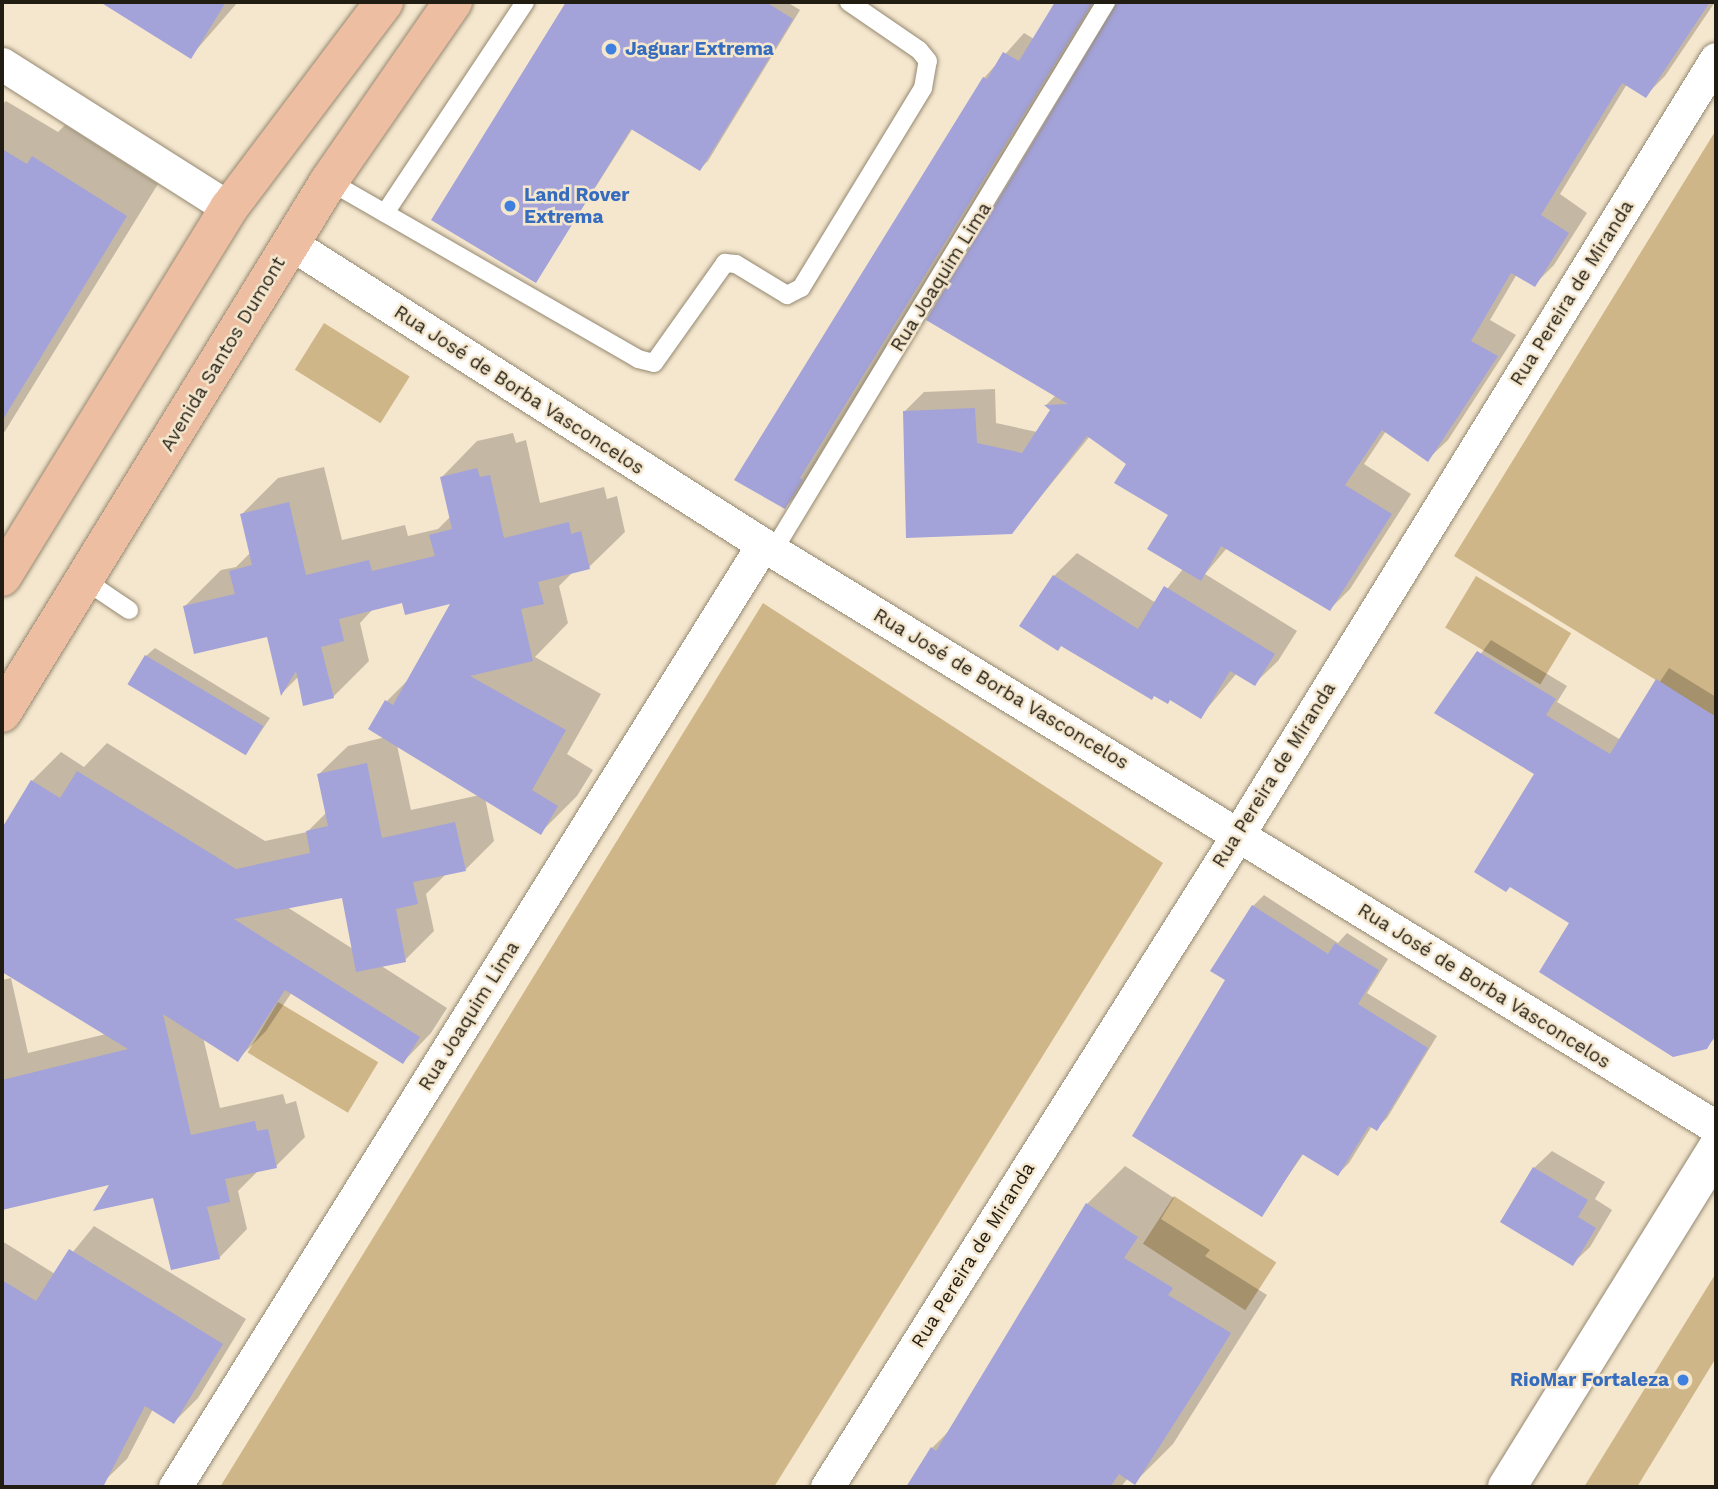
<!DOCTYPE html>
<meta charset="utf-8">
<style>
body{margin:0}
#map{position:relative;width:1718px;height:1489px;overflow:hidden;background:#f5e7ce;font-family:"Work Sans",sans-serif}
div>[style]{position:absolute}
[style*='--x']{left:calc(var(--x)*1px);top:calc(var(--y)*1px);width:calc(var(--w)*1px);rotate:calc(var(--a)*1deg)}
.green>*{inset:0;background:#cfb688;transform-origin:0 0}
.shadow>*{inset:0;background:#0003}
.building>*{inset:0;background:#a3a2d9;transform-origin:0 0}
.roads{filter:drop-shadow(0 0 2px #948871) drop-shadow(0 0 2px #948871)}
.service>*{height:18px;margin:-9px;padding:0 9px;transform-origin:9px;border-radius:9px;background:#fff}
.minor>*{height:33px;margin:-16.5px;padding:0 16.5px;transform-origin:16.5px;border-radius:16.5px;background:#fff}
.tertiary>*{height:38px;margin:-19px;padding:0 19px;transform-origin:19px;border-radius:19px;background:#fff}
.primary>*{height:38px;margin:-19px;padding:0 19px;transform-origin:19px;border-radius:19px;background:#edbea1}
.dots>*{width:19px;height:19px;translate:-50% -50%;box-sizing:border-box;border:4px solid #f5e7ce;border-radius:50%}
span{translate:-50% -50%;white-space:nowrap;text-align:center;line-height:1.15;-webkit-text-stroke:5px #f5e7ce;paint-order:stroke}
.shop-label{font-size:19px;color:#366cbe;font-weight:700}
.left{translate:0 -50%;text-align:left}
.right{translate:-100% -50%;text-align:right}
.street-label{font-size:19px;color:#211d13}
.frame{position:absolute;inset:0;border:4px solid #211d13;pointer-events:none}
</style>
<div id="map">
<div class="green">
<div style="clip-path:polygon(1716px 130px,1716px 717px,1454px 556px)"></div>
<div style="left:324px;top:323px;width:101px;height:55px;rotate:32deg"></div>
<div style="left:1476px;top:576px;width:111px;height:60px;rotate:31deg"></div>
<div style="clip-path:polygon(763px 603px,1163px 863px,774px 1487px,220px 1487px)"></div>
<div style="left:278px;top:1002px;width:117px;height:59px;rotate:31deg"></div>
<div style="left:1174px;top:1196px;width:122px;height:57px;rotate:33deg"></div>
<div style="clip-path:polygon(1716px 1273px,1716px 1358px,1637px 1487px,1584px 1487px)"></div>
</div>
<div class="shadow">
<div style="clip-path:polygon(103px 2px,238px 2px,191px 56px)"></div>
<div style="clip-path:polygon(568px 2px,787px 2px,800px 10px,708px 161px,700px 169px,633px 128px,536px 281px,434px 219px)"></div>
<div style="clip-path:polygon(1057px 2px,1099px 2px,818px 458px,822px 459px,805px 487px,785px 507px,736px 479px,984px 78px,1024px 33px,1034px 39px)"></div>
<div style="clip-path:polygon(1118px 2px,1715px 2px,1665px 76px,1645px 96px,1627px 84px,1560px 194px,1587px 213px,1554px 265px,1534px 285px,1517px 274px,1490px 320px,1516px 335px,1448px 440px,1428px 459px,1386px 431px,1364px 464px,1411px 494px,1350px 589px,1330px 609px,1227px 548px,1205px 574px,1297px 631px,1278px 661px,1255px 683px,1237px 673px,1200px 717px,1054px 576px,1077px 553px,1156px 603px,1183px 569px,1170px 514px,1129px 463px,1090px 436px,1012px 532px,904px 412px,924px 392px,995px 389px,996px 423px,1037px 432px,1052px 409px,1046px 405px,1056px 395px)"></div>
<div style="clip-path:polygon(6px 101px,58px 132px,65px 125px,158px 184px,2px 436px,2px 105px)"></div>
<div style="clip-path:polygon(evenodd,513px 433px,516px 443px,526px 440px,540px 503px,604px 487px,607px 499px,617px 496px,625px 532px,589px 567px,574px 571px,559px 586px,568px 623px,535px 657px,601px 694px,567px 754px,593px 770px,577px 796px,541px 832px,485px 798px,494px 841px,465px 870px,447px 873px,426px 894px,434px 931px,405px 960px,380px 965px,447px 1008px,431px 1033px,403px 1062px,292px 992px,266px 1031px,238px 1059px,203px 1037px,220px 1108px,283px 1094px,286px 1104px,296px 1101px,305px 1137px,276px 1166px,257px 1172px,238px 1191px,247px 1229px,219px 1258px,155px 1195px,113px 1183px,2px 1208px,2px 980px,11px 978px,28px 1053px,106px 1034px,2px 970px,2px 856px,11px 841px,2px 831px,32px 781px,61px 752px,84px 767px,107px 743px,265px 841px,307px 832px,327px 812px,319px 774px,348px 746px,386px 737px,387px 701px,411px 677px,454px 602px,403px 601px,374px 608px,360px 623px,369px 661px,333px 697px,299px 676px,282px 693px,268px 635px,185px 606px,221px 570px,236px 567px,251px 552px,242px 514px,278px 478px,324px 467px,342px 540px,405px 525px,408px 536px,438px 529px,451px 516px,442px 477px,477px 441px,513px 433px,397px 745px,480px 795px,411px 810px,397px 745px,513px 433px,343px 896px,353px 949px,287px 907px,343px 896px)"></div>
<div style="clip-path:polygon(1491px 640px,1567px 686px,1557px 702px,1621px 740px,1669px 668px,1716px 697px,1716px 1037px,1706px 1047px,1571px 923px,1536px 774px,1437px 713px)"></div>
<div style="clip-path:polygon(155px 648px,270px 718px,246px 754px,146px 656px)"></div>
<div style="clip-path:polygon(1264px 895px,1338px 943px,1347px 933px,1388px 959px,1367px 993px,1437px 1036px,1387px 1118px,1376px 1129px,1372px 1126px,1349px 1163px,1338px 1174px,1304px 1153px,1261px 1215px,1227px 980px,1253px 906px)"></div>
<div style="clip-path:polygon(1552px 1151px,1605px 1182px,1595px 1199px,1612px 1210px,1590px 1247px,1572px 1264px,1534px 1168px)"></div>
<div style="clip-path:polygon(1125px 1166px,1174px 1198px,1161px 1219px,1210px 1250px,1205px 1256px,1267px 1295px,1173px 1444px,1135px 1482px,1128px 1478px,1121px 1487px,909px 1486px,932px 1448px,952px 1428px,1087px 1204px)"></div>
<div style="clip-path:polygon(94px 1226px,246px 1319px,198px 1398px,174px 1422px,153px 1409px,127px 1459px,98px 1487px,2px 1487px,2px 1241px,55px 1274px)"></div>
</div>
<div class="building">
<div style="clip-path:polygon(100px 2px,226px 2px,191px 59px)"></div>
<div style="clip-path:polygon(566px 2px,766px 2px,793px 19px,700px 171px,631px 129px,536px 283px,431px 220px)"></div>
<div style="clip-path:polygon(1055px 2px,1093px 2px,800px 478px,803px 480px,785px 509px,734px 480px,983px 77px,987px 79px,1003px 52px,1019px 61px)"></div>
<div style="clip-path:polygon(1117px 2px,1710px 2px,1646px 98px,1622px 83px,1580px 151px,1541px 215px,1569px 233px,1535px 287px,1511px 273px,1471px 341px,1498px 356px,1428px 462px,1382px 430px,1345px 485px,1392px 514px,1330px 611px,1221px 546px,1201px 581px,1147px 549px,1168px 515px,1114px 483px,1126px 464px,1087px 436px,1012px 534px,906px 538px,903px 411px,975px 408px,977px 443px,1022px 453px,1050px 410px,1044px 405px,1068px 404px,926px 320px)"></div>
<div style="clip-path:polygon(2px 149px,27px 164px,32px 156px,127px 216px,2px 421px)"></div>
<div style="clip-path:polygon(477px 468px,480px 477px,490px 475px,504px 538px,569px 522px,571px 534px,581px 531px,590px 569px,538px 582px,544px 604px,521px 609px,533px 661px,470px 676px,566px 730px,532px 790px,558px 806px,541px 835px,368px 729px,385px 700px,393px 705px,450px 604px,405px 615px,402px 603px,339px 619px,344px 641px,321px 647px,334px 698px,303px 706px,296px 671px,281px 696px,267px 637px,194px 654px,183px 606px,235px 594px,229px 571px,252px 565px,240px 514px,289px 502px,306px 575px,369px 560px,372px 571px,435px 556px,429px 535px,452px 529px,440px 477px)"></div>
<div style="clip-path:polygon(1053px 575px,1138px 629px,1164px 586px,1275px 654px,1255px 686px,1230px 671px,1201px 719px,1170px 700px,1168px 704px,1154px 696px,1152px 700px,1061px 646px,1058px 651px,1019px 626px)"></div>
<div style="clip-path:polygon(1477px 651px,1556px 699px,1546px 715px,1610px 754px,1656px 679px,1716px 717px,1716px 1034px,1707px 1049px,1673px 1057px,1539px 972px,1569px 923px,1510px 887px,1506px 892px,1474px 872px,1534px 774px,1434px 713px)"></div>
<div style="left:145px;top:655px;width:138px;height:34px;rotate:31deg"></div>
<div style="clip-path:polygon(367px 763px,382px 838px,455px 822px,466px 871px,413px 882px,418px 904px,396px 909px,406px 962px,356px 972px,342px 898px,234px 919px,420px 1037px,403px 1064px,285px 990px,238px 1062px,163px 1014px,191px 1135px,255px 1121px,257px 1131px,268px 1129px,277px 1168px,225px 1179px,230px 1202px,207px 1207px,220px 1259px,171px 1270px,153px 1198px,93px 1211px,109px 1185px,2px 1210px,2px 1080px,128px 1049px,2px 972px,2px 828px,31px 780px,60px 798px,77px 771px,236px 869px,310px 853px,306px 831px,328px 826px,317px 774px)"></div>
<div style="clip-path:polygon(1252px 905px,1328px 954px,1335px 943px,1379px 970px,1358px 1004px,1428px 1048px,1377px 1131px,1369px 1126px,1338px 1176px,1302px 1154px,1262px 1217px,1132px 1136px,1225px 980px,1210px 971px)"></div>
<div style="clip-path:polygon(1533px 1167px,1588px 1200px,1578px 1217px,1596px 1228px,1573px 1266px,1500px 1222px)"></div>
<div style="clip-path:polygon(1086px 1203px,1138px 1237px,1124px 1258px,1173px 1288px,1168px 1295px,1231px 1333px,1202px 1380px,1135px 1485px,1119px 1474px,1110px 1487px,906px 1487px,931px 1447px,936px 1451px)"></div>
<div style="clip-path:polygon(69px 1249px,223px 1344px,174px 1424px,145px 1406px,103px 1487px,2px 1487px,2px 1280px,36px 1301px)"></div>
</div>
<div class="roads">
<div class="service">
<div style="--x:329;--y:181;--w:357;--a:29.9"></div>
<div style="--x:638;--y:359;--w:16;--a:14"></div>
<div style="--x:654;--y:363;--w:123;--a:-54.6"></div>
<div style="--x:725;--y:263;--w:11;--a:5"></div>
<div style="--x:736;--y:264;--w:60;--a:31.3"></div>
<div style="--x:787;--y:295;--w:16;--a:-27"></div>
<div style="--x:801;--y:288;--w:234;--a:-58.6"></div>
<div style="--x:923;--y:88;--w:27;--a:-80"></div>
<div style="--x:928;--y:61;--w:14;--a:-129"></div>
<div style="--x:919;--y:50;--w:85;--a:-145.6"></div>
<div style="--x:385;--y:213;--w:253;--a:-56.4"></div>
<div style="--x:773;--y:551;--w:642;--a:-58.76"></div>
<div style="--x:86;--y:581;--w:52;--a:34"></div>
</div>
<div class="minor">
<div style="--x:2;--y:64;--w:269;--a:32.4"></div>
<div style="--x:290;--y:243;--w:573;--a:32.52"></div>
<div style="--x:773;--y:551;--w:1105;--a:31.42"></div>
<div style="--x:175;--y:1487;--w:1111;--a:-58.05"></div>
<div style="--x:827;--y:1487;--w:773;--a:-57.79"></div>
<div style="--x:1239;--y:833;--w:909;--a:-58.36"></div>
</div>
<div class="tertiary">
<div style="--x:1507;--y:1487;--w:397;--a:-58.2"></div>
</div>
<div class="primary">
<div style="--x:2;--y:577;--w:433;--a:-58.4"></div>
<div style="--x:229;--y:208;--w:258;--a:-53"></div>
<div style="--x:2;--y:713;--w:624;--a:-58.42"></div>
<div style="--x:329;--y:181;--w:218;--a:-55.3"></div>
</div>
</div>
<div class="dots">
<div style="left:611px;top:49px;background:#3f7fe0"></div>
<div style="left:510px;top:206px;background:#3f7fe0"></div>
<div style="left:1683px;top:1380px;background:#3f7fe0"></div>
</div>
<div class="shop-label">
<span class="left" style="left:625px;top:49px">Jaguar Extrema</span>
<span class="left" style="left:524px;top:206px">Land Rover<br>Extrema</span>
<span class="right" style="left:1669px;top:1380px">RioMar Fortaleza</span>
</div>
<div class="street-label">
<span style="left:941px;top:277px;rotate:-58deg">Rua Joaquim Lima</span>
<span style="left:1572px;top:293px;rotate:-58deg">Rua Pereira de Miranda</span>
<span style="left:223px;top:354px;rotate:-59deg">Avenida Santos Dumont</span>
<span style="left:519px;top:390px;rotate:33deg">Rua José de Borba Vasconcelos</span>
<span style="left:1001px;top:689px;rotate:31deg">Rua José de Borba Vasconcelos</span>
<span style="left:1274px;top:775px;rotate:-58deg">Rua Pereira de Miranda</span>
<span style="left:1484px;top:986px;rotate:32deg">Rua José de Borba Vasconcelos</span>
<span style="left:469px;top:1016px;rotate:-58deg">Rua Joaquim Lima</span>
<span style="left:973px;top:1255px;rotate:-58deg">Rua Pereira de Miranda</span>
</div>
<div class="frame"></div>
</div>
